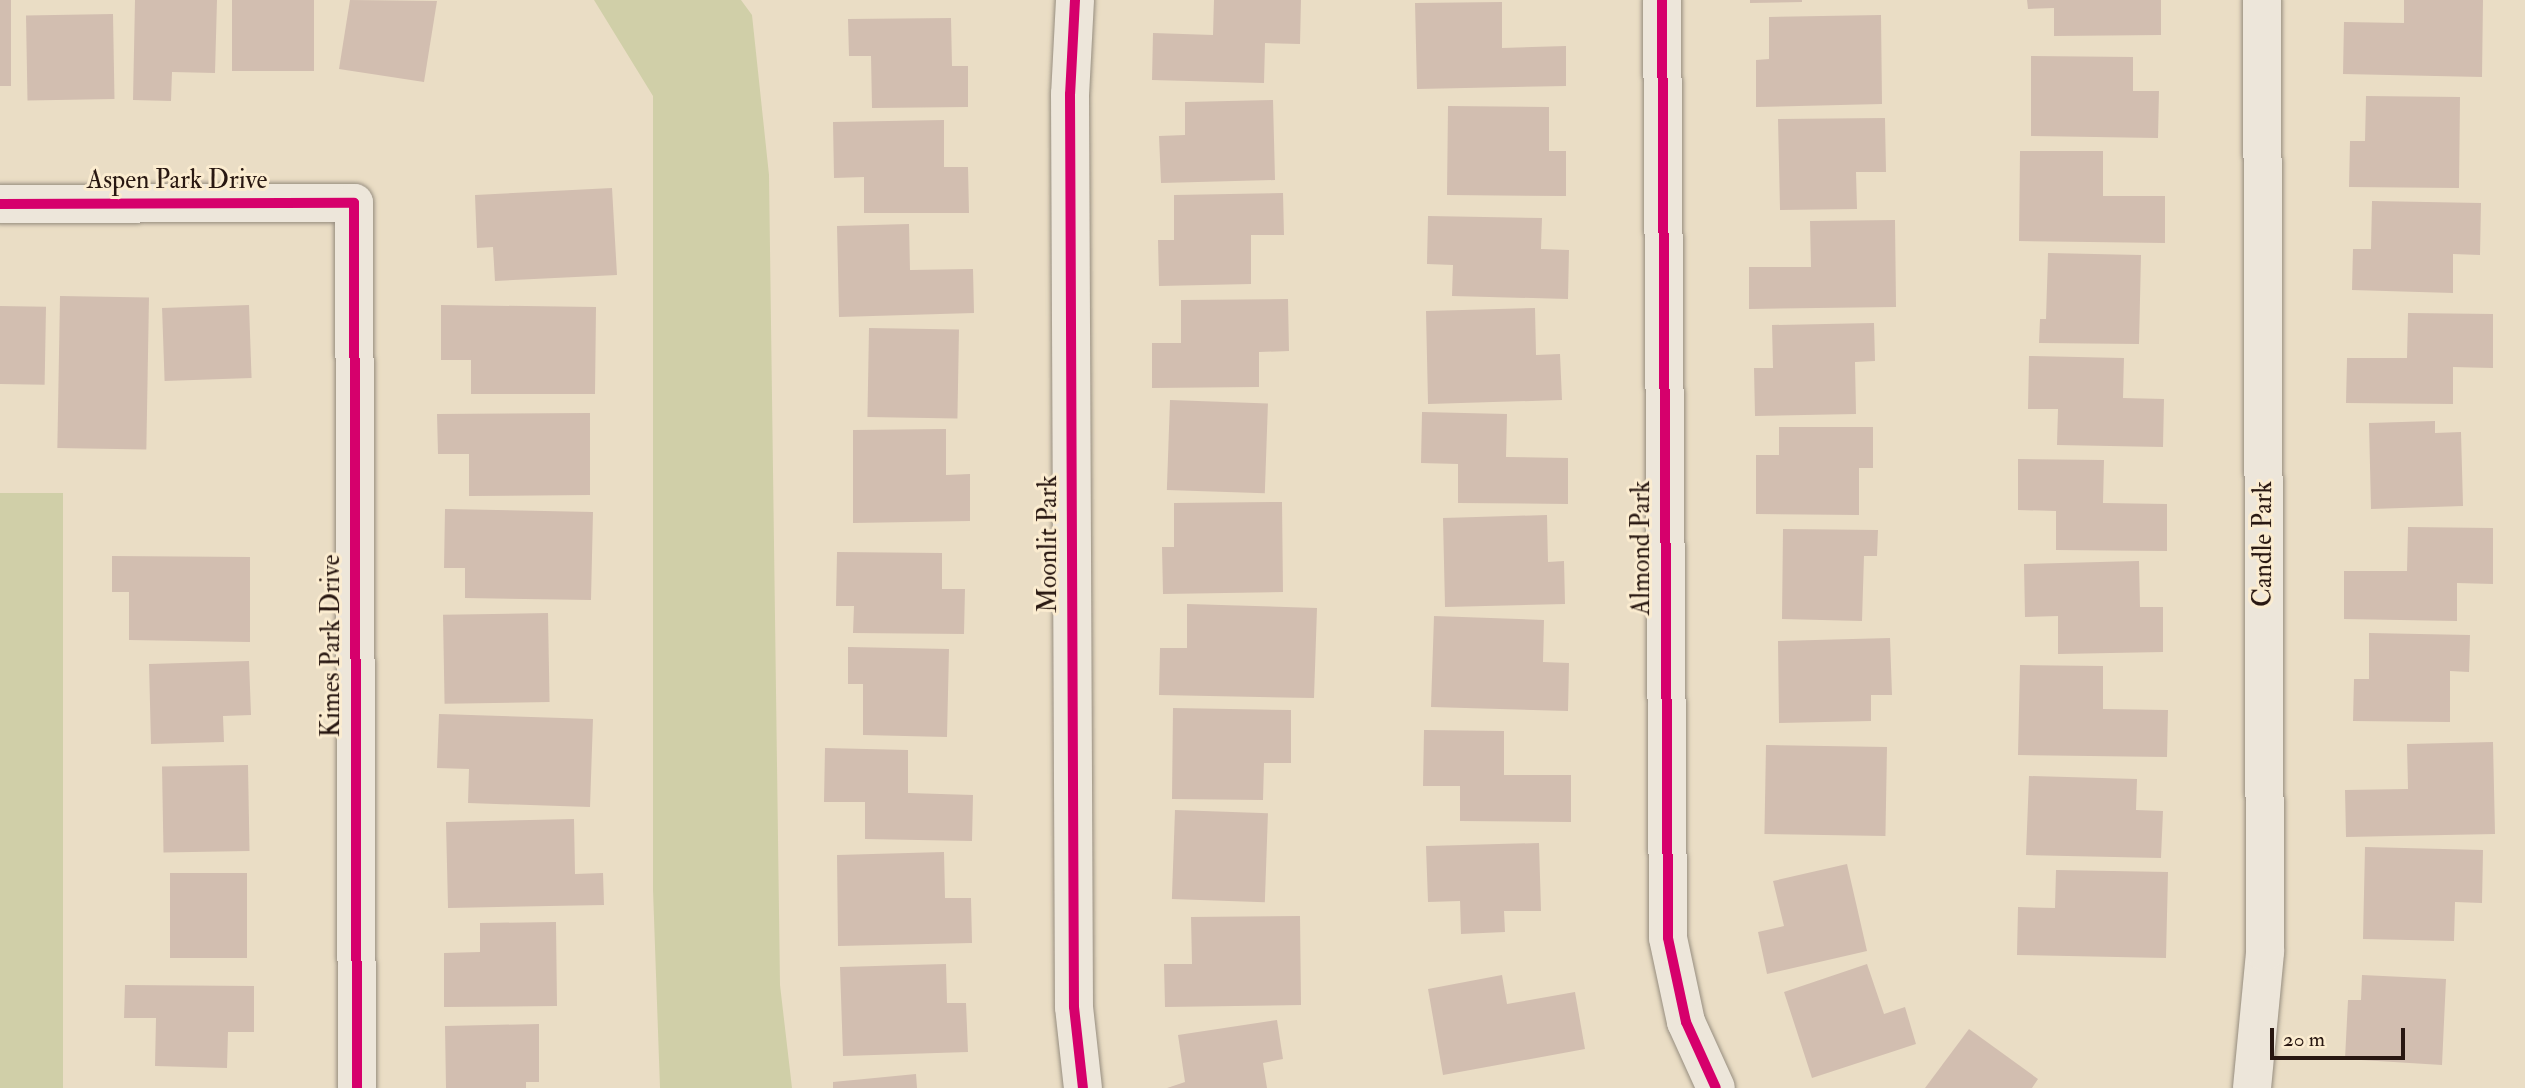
<!DOCTYPE html>
<style>
body{margin:0}
#map{position:relative;width:2525px;height:1088px;overflow:hidden;background:#eaddc5;font-family:"IM FELL Double Pica",serif}
div>[style]{position:absolute}
[style*='--x']{left:calc(var(--x)*1px);top:calc(var(--y)*1px);width:calc(var(--w)*1px);rotate:calc(var(--a)*1deg)}
.green>*{inset:0;background:#d0cfa8;transform-origin:0 0}
.building>*{inset:0;background:#d2beb0;transform-origin:0 0}
.roads{filter:drop-shadow(0 0 2px #968d7f) drop-shadow(0 0 2px #968d7f)}
.minor>*{height:38px;margin:-19px;padding:0 19px;transform-origin:19px;border-radius:19px;background:#ede6da}
.cycleway>*{height:10px;margin:-5px;padding:0 5px;transform-origin:5px;border-radius:5px;background:#d6006c}
span{translate:-50% -50%;white-space:nowrap;text-align:center;line-height:1.15;-webkit-text-stroke:6px #fbecd0;paint-order:stroke}
.street-label{font-size:26px;color:#281711}
.scale{position:absolute;left:2270px;top:1028px;width:135px;height:32px;box-sizing:border-box;border:4px solid #281711;border-top:0;padding-left:9px;font-size:21px;line-height:24px;white-space:nowrap;color:#281711;-webkit-text-stroke:5px #fbecd0;paint-order:stroke}
</style>
<div id="map">
<div class="green">
<div style="clip-path:polygon(594px 0,741px 0,752px 15px,769px 175px,780px 985px,792px 1088px,660px 1088px,653px 890px,653px 96px)"></div>
<div style="left:0;top:493px;width:63px;height:595px"></div>
</div>
<div class="building">
<div style="left:0;top:0;width:11px;height:86px"></div>
<div style="clip-path:polygon(135px 0,217px 0,215px 73px,172px 72px,171px 101px,133px 100px)"></div>
<div style="left:232px;top:0;width:82px;height:71px"></div>
<div style="clip-path:polygon(350px 0,437px 1px,424px 82px,339px 69px)"></div>
<div style="clip-path:polygon(1214px 0,1301px 0,1300px 44px,1265px 43px,1264px 83px,1152px 80px,1153px 33px,1213px 35px)"></div>
<div style="clip-path:polygon(1750px 0,1802px 0,1802px 2px,1750px 3px)"></div>
<div style="clip-path:polygon(2027px 0,2161px 0,2161px 35px,2054px 36px,2054px 8px,2028px 9px)"></div>
<div style="clip-path:polygon(2404px 0,2483px 0,2482px 77px,2343px 74px,2344px 22px,2404px 23px)"></div>
<div style="clip-path:polygon(1502px 2px,1502px 48px,1566px 46px,1566px 86px,1417px 89px,1415px 3px)"></div>
<div style="left:113px;top:14px;width:85px;height:87px;rotate:89deg"></div>
<div style="clip-path:polygon(1881px 15px,1882px 104px,1756px 107px,1756px 60px,1769px 59px,1769px 17px)"></div>
<div style="clip-path:polygon(951px 18px,952px 66px,968px 66px,968px 107px,872px 108px,871px 56px,849px 56px,848px 19px)"></div>
<div style="clip-path:polygon(2031px 56px,2133px 57px,2133px 91px,2159px 91px,2158px 138px,2031px 136px)"></div>
<div style="clip-path:polygon(2366px 96px,2460px 97px,2459px 188px,2349px 187px,2350px 141px,2365px 141px)"></div>
<div style="clip-path:polygon(1273px 100px,1275px 180px,1161px 183px,1159px 136px,1185px 135px,1185px 102px)"></div>
<div style="clip-path:polygon(1448px 106px,1549px 107px,1549px 151px,1566px 151px,1566px 196px,1447px 195px)"></div>
<div style="clip-path:polygon(1885px 118px,1886px 172px,1856px 172px,1857px 209px,1780px 210px,1778px 119px)"></div>
<div style="clip-path:polygon(944px 120px,944px 167px,968px 167px,969px 213px,864px 213px,864px 177px,834px 178px,833px 122px)"></div>
<div style="clip-path:polygon(2020px 151px,2103px 151px,2103px 196px,2165px 196px,2165px 243px,2019px 241px)"></div>
<div style="clip-path:polygon(612px 188px,617px 275px,495px 281px,493px 247px,477px 248px,475px 195px)"></div>
<div style="clip-path:polygon(1283px 193px,1284px 235px,1251px 235px,1251px 284px,1159px 286px,1158px 240px,1174px 240px,1174px 195px)"></div>
<div style="clip-path:polygon(2372px 201px,2481px 203px,2480px 255px,2453px 254px,2453px 293px,2352px 290px,2353px 249px,2371px 249px)"></div>
<div style="clip-path:polygon(1428px 216px,1542px 218px,1541px 249px,1569px 250px,1568px 299px,1452px 296px,1453px 265px,1427px 264px)"></div>
<div style="clip-path:polygon(1895px 220px,1896px 307px,1749px 309px,1749px 267px,1811px 267px,1810px 221px)"></div>
<div style="clip-path:polygon(909px 224px,910px 270px,973px 269px,974px 313px,839px 317px,837px 226px)"></div>
<div style="clip-path:polygon(2048px 253px,2141px 255px,2139px 344px,2039px 343px,2040px 319px,2046px 319px)"></div>
<div style="left:60px;top:296px;width:89px;height:152px;rotate:1deg"></div>
<div style="clip-path:polygon(1288px 299px,1289px 351px,1259px 352px,1259px 387px,1152px 388px,1152px 343px,1181px 343px,1181px 300px)"></div>
<div style="left:249px;top:305px;width:73px;height:87px;rotate:88deg"></div>
<div style="clip-path:polygon(441px 305px,596px 307px,595px 394px,471px 394px,471px 360px,441px 360px)"></div>
<div style="left:0;top:306px;width:46px;height:78px;rotate:1deg"></div>
<div style="clip-path:polygon(1535px 308px,1536px 355px,1560px 354px,1562px 400px,1428px 404px,1426px 311px)"></div>
<div style="clip-path:polygon(2408px 313px,2493px 314px,2493px 368px,2453px 367px,2453px 404px,2346px 403px,2347px 358px,2407px 358px)"></div>
<div style="clip-path:polygon(1874px 323px,1875px 361px,1855px 362px,1856px 414px,1755px 416px,1754px 368px,1773px 368px,1772px 325px)"></div>
<div style="left:869px;top:328px;width:90px;height:89px;rotate:1deg"></div>
<div style="clip-path:polygon(2029px 356px,2124px 358px,2123px 398px,2164px 399px,2163px 447px,2057px 445px,2058px 409px,2028px 409px)"></div>
<div style="left:1170px;top:400px;width:98px;height:90px;rotate:2deg"></div>
<div style="clip-path:polygon(1422px 412px,1507px 414px,1506px 457px,1568px 458px,1568px 504px,1458px 503px,1458px 464px,1421px 463px)"></div>
<div style="clip-path:polygon(590px 413px,590px 495px,469px 496px,469px 454px,438px 454px,437px 414px)"></div>
<div style="clip-path:polygon(2435px 421px,2435px 433px,2461px 432px,2463px 506px,2371px 509px,2369px 423px)"></div>
<div style="clip-path:polygon(1779px 427px,1873px 427px,1873px 468px,1859px 468px,1859px 515px,1756px 514px,1756px 455px,1779px 455px)"></div>
<div style="clip-path:polygon(946px 429px,946px 475px,970px 474px,970px 521px,853px 523px,853px 430px)"></div>
<div style="clip-path:polygon(2018px 459px,2104px 460px,2103px 503px,2167px 504px,2167px 551px,2056px 550px,2056px 511px,2018px 510px)"></div>
<div style="clip-path:polygon(1282px 502px,1283px 592px,1163px 594px,1162px 547px,1174px 547px,1174px 503px)"></div>
<div style="clip-path:polygon(445px 509px,593px 512px,591px 600px,465px 598px,465px 568px,444px 568px)"></div>
<div style="clip-path:polygon(1547px 515px,1548px 562px,1564px 561px,1565px 604px,1445px 607px,1443px 518px)"></div>
<div style="clip-path:polygon(2408px 527px,2493px 528px,2493px 584px,2457px 583px,2457px 621px,2344px 619px,2344px 571px,2407px 571px)"></div>
<div style="clip-path:polygon(1783px 529px,1878px 530px,1877px 556px,1864px 556px,1862px 621px,1782px 619px)"></div>
<div style="clip-path:polygon(837px 552px,942px 553px,942px 589px,965px 589px,964px 634px,853px 633px,854px 606px,836px 606px)"></div>
<div style="clip-path:polygon(112px 556px,250px 557px,250px 642px,129px 640px,129px 592px,112px 592px)"></div>
<div style="clip-path:polygon(2139px 561px,2140px 607px,2163px 607px,2163px 652px,2058px 654px,2058px 616px,2025px 617px,2024px 564px)"></div>
<div style="clip-path:polygon(1187px 604px,1317px 608px,1314px 698px,1159px 695px,1160px 648px,1187px 648px)"></div>
<div style="left:548px;top:613px;width:89px;height:105px;rotate:89deg"></div>
<div style="clip-path:polygon(1434px 616px,1544px 620px,1543px 662px,1569px 663px,1568px 711px,1431px 707px)"></div>
<div style="clip-path:polygon(2369px 633px,2470px 635px,2469px 672px,2450px 671px,2450px 722px,2353px 721px,2354px 679px,2369px 679px)"></div>
<div style="clip-path:polygon(1890px 638px,1892px 695px,1871px 695px,1871px 721px,1779px 723px,1778px 641px)"></div>
<div style="clip-path:polygon(848px 647px,949px 649px,947px 737px,863px 735px,863px 684px,848px 684px)"></div>
<div style="clip-path:polygon(249px 661px,251px 715px,223px 716px,224px 742px,151px 744px,149px 664px)"></div>
<div style="clip-path:polygon(2020px 665px,2103px 666px,2103px 709px,2168px 710px,2167px 757px,2018px 755px)"></div>
<div style="clip-path:polygon(1173px 708px,1291px 710px,1291px 763px,1264px 763px,1263px 800px,1172px 799px)"></div>
<div style="clip-path:polygon(439px 714px,593px 719px,590px 807px,468px 803px,469px 769px,437px 768px)"></div>
<div style="clip-path:polygon(1424px 730px,1504px 731px,1504px 775px,1571px 775px,1571px 822px,1460px 821px,1460px 786px,1423px 786px)"></div>
<div style="clip-path:polygon(2493px 742px,2495px 834px,2346px 837px,2345px 790px,2408px 789px,2407px 744px)"></div>
<div style="left:1766px;top:745px;width:121px;height:89px;rotate:1deg"></div>
<div style="clip-path:polygon(825px 748px,908px 750px,908px 793px,973px 795px,972px 841px,865px 839px,865px 802px,824px 802px)"></div>
<div style="left:248px;top:765px;width:86px;height:86px;rotate:89deg"></div>
<div style="clip-path:polygon(2029px 776px,2137px 779px,2136px 810px,2163px 811px,2161px 858px,2026px 855px)"></div>
<div style="left:1175px;top:810px;width:93px;height:89px;rotate:2deg"></div>
<div style="clip-path:polygon(574px 819px,575px 874px,603px 873px,604px 905px,448px 908px,446px 822px)"></div>
<div style="clip-path:polygon(1539px 843px,1541px 911px,1504px 911px,1505px 932px,1461px 934px,1460px 901px,1428px 902px,1426px 846px)"></div>
<div style="clip-path:polygon(2365px 847px,2483px 850px,2482px 903px,2455px 902px,2454px 941px,2363px 939px)"></div>
<div style="clip-path:polygon(944px 852px,945px 898px,971px 898px,972px 943px,838px 946px,837px 855px)"></div>
<div style="clip-path:polygon(1847px 864px,1867px 951px,1767px 974px,1758px 932px,1784px 926px,1773px 881px)"></div>
<div style="clip-path:polygon(2056px 870px,2168px 872px,2166px 958px,2017px 955px,2018px 907px,2055px 908px)"></div>
<div style="left:247px;top:873px;width:85px;height:77px;rotate:90deg"></div>
<div style="clip-path:polygon(1300px 916px,1301px 1005px,1165px 1007px,1164px 964px,1192px 964px,1191px 917px)"></div>
<div style="clip-path:polygon(556px 922px,557px 1006px,444px 1007px,444px 953px,480px 952px,480px 923px)"></div>
<div style="clip-path:polygon(946px 964px,947px 1003px,966px 1003px,968px 1052px,843px 1056px,840px 967px)"></div>
<div style="clip-path:polygon(1867px 964px,1884px 1014px,1905px 1007px,1916px 1044px,1812px 1078px,1784px 992px)"></div>
<div style="clip-path:polygon(1502px 975px,1507px 1004px,1575px 992px,1585px 1049px,1443px 1075px,1428px 989px)"></div>
<div style="clip-path:polygon(2362px 975px,2446px 979px,2442px 1065px,2345px 1059px,2348px 1000px,2361px 1000px)"></div>
<div style="clip-path:polygon(125px 985px,254px 986px,254px 1032px,228px 1032px,227px 1068px,155px 1066px,156px 1018px,124px 1018px)"></div>
<div style="clip-path:polygon(1277px 1020px,1283px 1059px,1263px 1063px,1267px 1088px,1167px 1088px,1185px 1082px,1178px 1035px)"></div>
<div style="clip-path:polygon(539px 1024px,539px 1082px,526px 1082px,526px 1088px,446px 1088px,445px 1026px)"></div>
<div style="clip-path:polygon(1969px 1029px,2038px 1079px,2032px 1088px,1925px 1088px)"></div>
<div style="clip-path:polygon(916px 1074px,917px 1088px,833px 1088px,833px 1082px)"></div>
</div>
<div class="roads">
<div class="minor">
<div style="--x:1075;--y:0;--w:94;--a:93"></div>
<div style="--x:1070;--y:94;--w:913;--a:89.75"></div>
<div style="--x:1074;--y:1007;--w:81;--a:83.7"></div>
<div style="--x:1662;--y:0;--w:938;--a:89.63"></div>
<div style="--x:1668;--y:938;--w:86;--a:77.9"></div>
<div style="--x:1686;--y:1022;--w:72;--a:65.6"></div>
<div style="--x:0;--y:204;--w:354;--a:-0.2"></div>
<div style="--x:354;--y:203;--w:885;--a:89.81"></div>
<div style="--x:2252;--y:1088;--w:137;--a:-84.5"></div>
<div style="--x:2265;--y:952;--w:952;--a:-90.18"></div>
</div>
</div>
<div class="cycleway">
<div style="--x:1075;--y:0;--w:94;--a:93"></div>
<div style="--x:1070;--y:94;--w:913;--a:89.75"></div>
<div style="--x:1074;--y:1007;--w:81;--a:83.7"></div>
<div style="--x:1662;--y:0;--w:938;--a:89.63"></div>
<div style="--x:1668;--y:938;--w:86;--a:77.9"></div>
<div style="--x:1686;--y:1022;--w:72;--a:65.6"></div>
<div style="--x:0;--y:204;--w:354;--a:-0.2"></div>
<div style="--x:354;--y:203;--w:885;--a:89.81"></div>
</div>
<div class="street-label">
<span style="left:177px;top:181px">Aspen Park Drive</span>
<span style="left:1049px;top:544px;rotate:-90deg">Moonlit Park</span>
<span style="left:2264px;top:544px;rotate:-90deg">Candle Park</span>
<span style="left:1642px;top:548px;rotate:-90deg">Almond Park</span>
<span style="left:332px;top:646px;rotate:-90deg">Kimes Park Drive</span>
</div>
<div class="scale">20 m</div>
</div>
